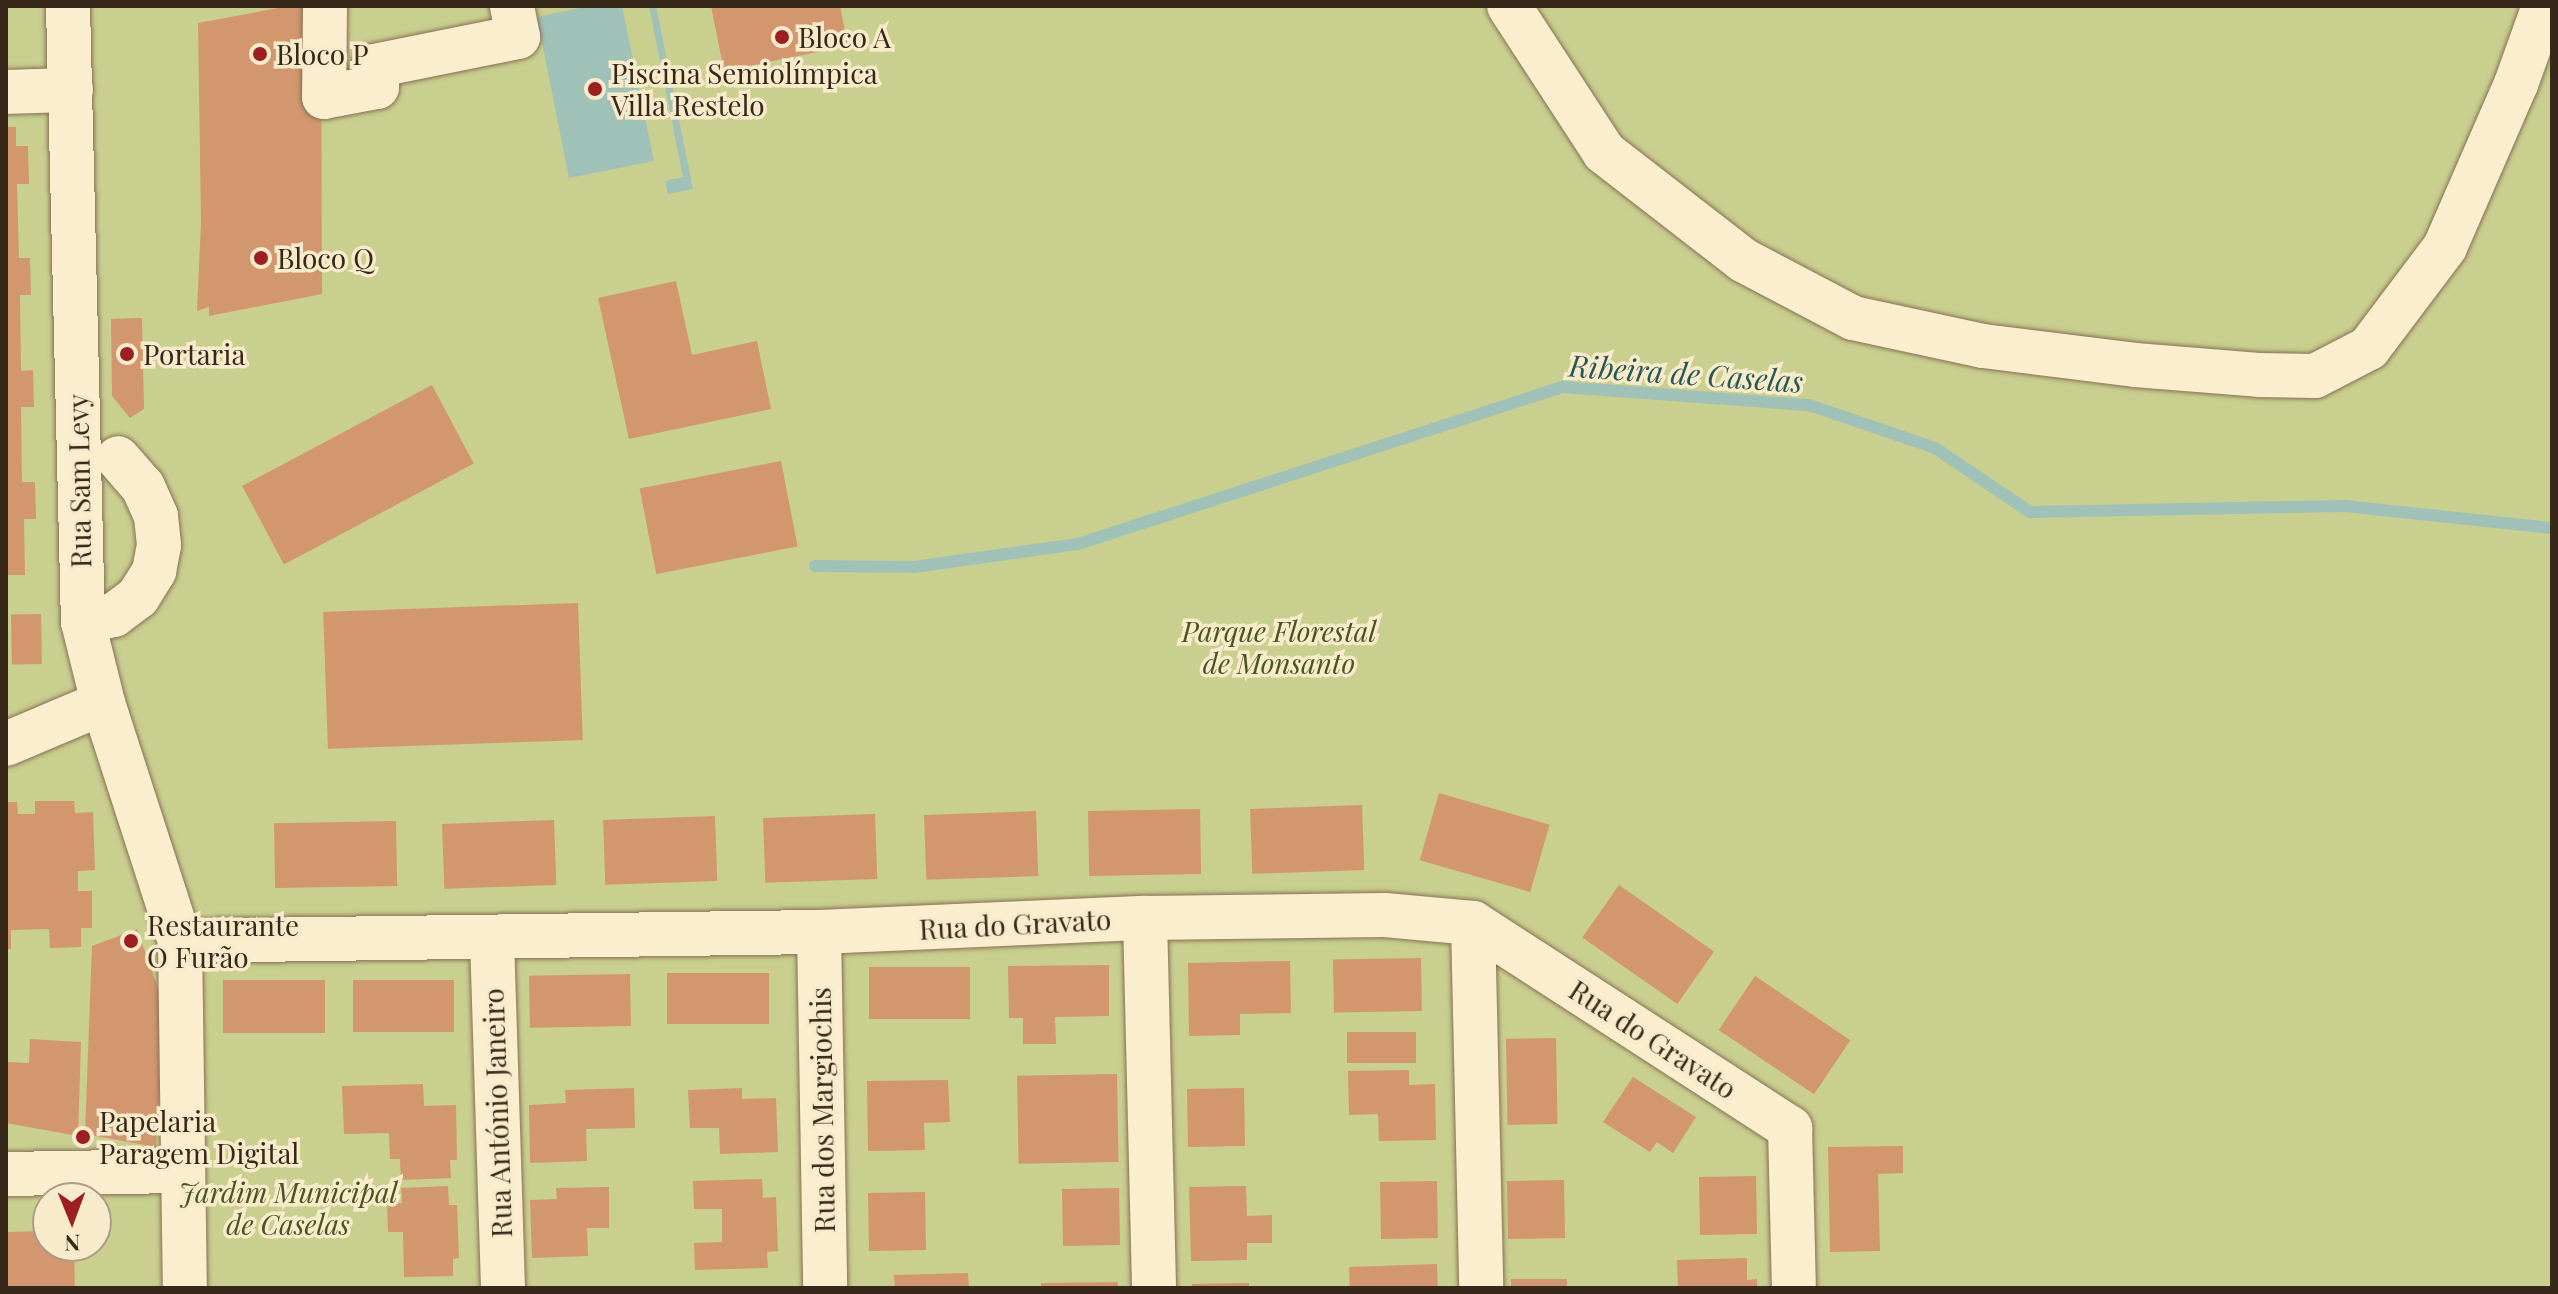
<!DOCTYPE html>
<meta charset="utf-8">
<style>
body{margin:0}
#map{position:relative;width:2558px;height:1294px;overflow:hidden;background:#f1e0bb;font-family:"Playfair Display",serif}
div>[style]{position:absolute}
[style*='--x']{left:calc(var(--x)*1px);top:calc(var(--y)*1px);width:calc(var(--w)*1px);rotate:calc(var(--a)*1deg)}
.green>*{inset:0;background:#c8cf8f}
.water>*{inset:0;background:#a0c1b7}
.stream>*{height:12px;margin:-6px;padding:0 6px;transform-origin:6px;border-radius:6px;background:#a0c1b7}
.building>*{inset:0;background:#d2976e;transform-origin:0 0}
.roads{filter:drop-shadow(0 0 2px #897054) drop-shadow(0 0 2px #897054)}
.minor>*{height:44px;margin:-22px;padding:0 22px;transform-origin:22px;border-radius:22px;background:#fbeecf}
.dots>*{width:22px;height:22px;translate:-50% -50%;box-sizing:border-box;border:4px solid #f8ebcb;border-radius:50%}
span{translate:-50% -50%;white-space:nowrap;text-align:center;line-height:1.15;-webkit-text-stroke:7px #f8ebcb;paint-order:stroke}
.poi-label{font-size:28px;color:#37281a}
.left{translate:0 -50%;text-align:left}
.street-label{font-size:28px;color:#37281a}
.park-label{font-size:28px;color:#47551f;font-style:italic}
.water-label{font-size:30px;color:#285854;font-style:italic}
.frame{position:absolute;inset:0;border:8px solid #37281a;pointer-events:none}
.north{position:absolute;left:32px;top:1182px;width:80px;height:80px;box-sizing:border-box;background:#f8ebcb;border:2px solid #ab9d84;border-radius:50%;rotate:179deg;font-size:22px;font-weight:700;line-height:32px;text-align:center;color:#37281a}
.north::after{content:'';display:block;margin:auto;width:28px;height:36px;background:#9c2021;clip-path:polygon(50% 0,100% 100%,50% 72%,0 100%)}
</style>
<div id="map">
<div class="green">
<div style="clip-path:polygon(evenodd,6px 6px,2552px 6px,2552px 1288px,6px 1288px,6px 6px,48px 1198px,96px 1198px,96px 1246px,48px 1246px,48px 1198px)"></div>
</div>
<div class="water">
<div style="clip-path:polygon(590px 6px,622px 6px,654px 161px,569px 178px,537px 17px)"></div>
<div style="clip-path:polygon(649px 6px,656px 6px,693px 189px,668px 194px,665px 181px,683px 177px)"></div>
</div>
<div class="stream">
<div style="--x:815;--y:566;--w:99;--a:0.6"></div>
<div style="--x:914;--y:567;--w:166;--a:-8"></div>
<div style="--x:1078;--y:544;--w:509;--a:-17.97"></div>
<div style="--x:1562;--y:387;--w:248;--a:4.2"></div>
<div style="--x:1809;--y:405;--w:133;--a:18.8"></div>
<div style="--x:1935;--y:448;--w:115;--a:34"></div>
<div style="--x:2030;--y:512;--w:315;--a:-1.1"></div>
<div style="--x:2345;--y:506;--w:208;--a:6.1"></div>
</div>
<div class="building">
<div style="clip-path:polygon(289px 6px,321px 6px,322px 294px,209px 316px,209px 307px,197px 311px,201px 222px,198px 23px)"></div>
<div style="clip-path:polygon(711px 6px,840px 6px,848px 46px,724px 71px)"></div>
<div style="clip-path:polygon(6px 127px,16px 127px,16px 146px,28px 146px,29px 184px,17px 184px,19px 258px,30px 258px,31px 295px,20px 295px,21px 371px,33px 370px,34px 407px,21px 407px,22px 482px,35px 482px,36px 519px,24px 519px,25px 575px,6px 575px)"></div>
<div style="clip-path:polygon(676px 281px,692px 355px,757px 341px,771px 409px,629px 439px,598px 298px)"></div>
<div style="clip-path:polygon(137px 318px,142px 318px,144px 409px,130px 418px,112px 396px,111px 319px)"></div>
<div style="left:432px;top:385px;width:89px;height:215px;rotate:62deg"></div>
<div style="left:781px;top:461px;width:87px;height:144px;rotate:79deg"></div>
<div style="left:578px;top:603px;width:137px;height:255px;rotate:88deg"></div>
<div style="left:41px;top:614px;width:50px;height:30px;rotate:89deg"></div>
<div style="left:1439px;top:793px;width:115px;height:70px;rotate:16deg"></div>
<div style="clip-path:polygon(35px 801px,74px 801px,75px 813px,93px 812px,95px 870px,78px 871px,78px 891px,92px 891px,92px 928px,81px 928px,81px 947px,50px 948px,49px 929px,11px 930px,11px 949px,6px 949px,6px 802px,17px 802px,18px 814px,35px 814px)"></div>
<div style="left:1362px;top:805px;width:65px;height:112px;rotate:88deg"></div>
<div style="left:1200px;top:809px;width:65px;height:112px;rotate:89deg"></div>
<div style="left:1036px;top:811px;width:65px;height:112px;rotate:88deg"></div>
<div style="left:875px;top:814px;width:65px;height:112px;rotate:88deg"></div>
<div style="left:715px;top:816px;width:65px;height:112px;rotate:88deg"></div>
<div style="left:554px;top:820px;width:65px;height:112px;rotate:88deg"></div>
<div style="left:396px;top:821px;width:65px;height:122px;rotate:89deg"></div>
<div style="left:1619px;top:885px;width:116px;height:64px;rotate:35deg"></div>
<div style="clip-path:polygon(137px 929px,165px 1008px,156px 1147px,85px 1134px,92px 946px)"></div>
<div style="left:1421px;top:958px;width:53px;height:88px;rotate:89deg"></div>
<div style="clip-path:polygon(1290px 961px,1291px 1013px,1240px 1014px,1240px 1035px,1189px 1036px,1188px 963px)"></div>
<div style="clip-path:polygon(1109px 965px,1109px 1016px,1055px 1017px,1056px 1044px,1023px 1044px,1023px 1018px,1009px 1018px,1008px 966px)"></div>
<div style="left:970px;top:967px;width:52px;height:101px;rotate:90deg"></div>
<div style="left:769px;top:973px;width:51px;height:102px;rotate:90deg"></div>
<div style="left:630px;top:974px;width:52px;height:101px;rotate:89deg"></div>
<div style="left:1755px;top:976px;width:115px;height:65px;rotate:34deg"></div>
<div style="left:325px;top:980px;width:53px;height:102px;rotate:90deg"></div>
<div style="left:454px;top:980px;width:52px;height:101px;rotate:90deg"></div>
<div style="left:1416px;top:1032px;width:31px;height:69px;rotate:90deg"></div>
<div style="left:1556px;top:1038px;width:86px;height:50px;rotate:89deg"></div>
<div style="clip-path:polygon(30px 1039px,81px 1042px,78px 1136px,6px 1123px,6px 1062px,29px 1063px)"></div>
<div style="clip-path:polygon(1409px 1070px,1409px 1085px,1435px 1084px,1436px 1140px,1379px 1141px,1378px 1114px,1349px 1115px,1348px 1071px)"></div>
<div style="left:1117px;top:1074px;width:88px;height:100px;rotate:89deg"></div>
<div style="clip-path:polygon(1633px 1077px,1696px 1117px,1673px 1153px,1657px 1142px,1650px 1152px,1603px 1122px)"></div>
<div style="clip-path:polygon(948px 1080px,950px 1122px,924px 1123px,925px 1150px,868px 1151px,867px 1081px)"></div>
<div style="clip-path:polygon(423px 1084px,424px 1106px,456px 1105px,457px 1160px,450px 1160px,451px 1178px,401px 1180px,400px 1159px,390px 1159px,389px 1133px,344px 1134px,342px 1086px)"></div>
<div style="clip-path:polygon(634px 1088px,635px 1128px,586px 1129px,587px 1161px,530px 1163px,529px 1105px,566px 1103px,565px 1090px)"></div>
<div style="clip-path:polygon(742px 1088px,742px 1099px,776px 1098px,778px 1152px,720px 1154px,719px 1128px,690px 1128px,688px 1090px)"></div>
<div style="left:1244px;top:1088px;width:58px;height:57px;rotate:89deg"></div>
<div style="clip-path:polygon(1903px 1146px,1903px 1173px,1878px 1174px,1880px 1251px,1830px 1252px,1828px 1147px)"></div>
<div style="left:1756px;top:1176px;width:58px;height:57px;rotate:89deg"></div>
<div style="clip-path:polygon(762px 1179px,763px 1198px,776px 1197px,778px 1251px,767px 1252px,768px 1268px,695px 1270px,694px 1243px,722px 1242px,722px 1209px,694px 1209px,693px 1181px)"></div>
<div style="left:1564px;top:1180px;width:58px;height:57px;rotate:89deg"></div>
<div style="left:1437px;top:1181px;width:57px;height:57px;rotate:89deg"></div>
<div style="clip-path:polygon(448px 1186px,449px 1205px,457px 1205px,459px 1258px,453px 1259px,453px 1276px,404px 1277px,403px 1232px,388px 1232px,387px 1204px,402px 1203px,401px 1188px)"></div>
<div style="clip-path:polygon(1246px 1186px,1247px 1216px,1272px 1215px,1272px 1243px,1247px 1243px,1247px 1260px,1191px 1261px,1189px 1187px)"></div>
<div style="clip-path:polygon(609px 1187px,609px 1228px,587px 1228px,588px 1256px,532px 1258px,530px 1200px,557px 1199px,556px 1188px)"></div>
<div style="left:1119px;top:1188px;width:57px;height:57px;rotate:89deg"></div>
<div style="left:925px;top:1192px;width:58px;height:57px;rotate:89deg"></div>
<div style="clip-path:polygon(48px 1231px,48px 1246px,74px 1246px,75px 1288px,6px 1288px,6px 1232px)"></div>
<div style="clip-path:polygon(1747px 1258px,1747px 1280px,1757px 1279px,1757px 1288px,1678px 1288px,1677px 1260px)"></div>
<div style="left:1437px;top:1264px;width:24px;height:88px;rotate:88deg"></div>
<div style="clip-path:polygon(968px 1273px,969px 1288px,895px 1288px,894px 1275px)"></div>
<div style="left:1567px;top:1279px;width:9px;height:56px;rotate:90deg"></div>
<div style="clip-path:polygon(1118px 1282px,1118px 1288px,1041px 1288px,1041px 1283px)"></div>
<div style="clip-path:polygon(1249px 1283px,1249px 1288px,1192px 1288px,1192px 1284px)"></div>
</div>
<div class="roads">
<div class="minor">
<div style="--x:68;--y:6;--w:616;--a:88.61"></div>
<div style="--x:83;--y:622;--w:83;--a:76.1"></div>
<div style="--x:103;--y:703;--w:250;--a:72.1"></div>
<div style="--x:180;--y:941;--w:347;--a:89.2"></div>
<div style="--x:325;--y:6;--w:91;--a:90.6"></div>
<div style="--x:324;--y:97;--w:54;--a:-10.7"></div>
<div style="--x:377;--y:87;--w:21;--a:-98"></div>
<div style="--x:374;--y:66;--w:147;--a:-11.4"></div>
<div style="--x:518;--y:37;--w:32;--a:-101"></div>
<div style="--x:1509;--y:6;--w:174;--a:56.9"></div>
<div style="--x:1604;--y:152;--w:176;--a:37.8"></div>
<div style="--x:1743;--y:260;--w:124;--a:27.8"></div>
<div style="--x:1853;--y:318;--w:133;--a:12.2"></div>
<div style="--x:1983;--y:346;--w:153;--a:7.1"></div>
<div style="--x:2135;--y:365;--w:124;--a:4.6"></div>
<div style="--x:2259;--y:375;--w:56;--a:1"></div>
<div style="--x:2315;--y:376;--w:61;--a:-27.4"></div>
<div style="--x:2369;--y:348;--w:126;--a:-53"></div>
<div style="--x:2445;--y:247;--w:178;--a:-66.5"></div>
<div style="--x:2516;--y:84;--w:83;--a:-70.3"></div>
<div style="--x:6;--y:92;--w:65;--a:-1.8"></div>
<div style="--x:83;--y:622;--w:32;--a:-13"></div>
<div style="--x:114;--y:615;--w:30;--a:-37"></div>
<div style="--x:138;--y:597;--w:31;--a:-58"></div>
<div style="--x:154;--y:571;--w:26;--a:-79"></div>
<div style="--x:159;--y:545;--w:29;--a:-96"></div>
<div style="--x:156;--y:516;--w:32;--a:-114"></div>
<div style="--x:143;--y:487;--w:38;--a:-131"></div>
<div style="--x:6;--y:744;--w:105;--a:-22.9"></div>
<div style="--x:1145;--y:918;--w:370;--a:88.6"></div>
<div style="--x:1473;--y:923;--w:365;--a:88.7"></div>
<div style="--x:819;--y:932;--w:356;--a:89"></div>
<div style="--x:492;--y:938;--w:350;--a:88.2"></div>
<div style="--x:180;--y:941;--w:639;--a:-0.81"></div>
<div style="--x:819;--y:932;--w:326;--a:-2.5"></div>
<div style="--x:1145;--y:918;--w:240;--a:-0.7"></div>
<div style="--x:1385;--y:915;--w:88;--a:5.2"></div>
<div style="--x:1473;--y:923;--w:378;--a:32.9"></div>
<div style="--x:1790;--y:1128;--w:160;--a:88.6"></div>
<div style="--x:6;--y:1174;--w:177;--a:-1"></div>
</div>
</div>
<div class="dots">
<div style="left:782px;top:37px;background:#9c2021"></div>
<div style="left:260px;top:54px;background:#9c2021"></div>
<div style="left:595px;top:89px;background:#9c2021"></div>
<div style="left:261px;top:258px;background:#9c2021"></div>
<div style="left:127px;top:354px;background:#9c2021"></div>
<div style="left:131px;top:941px;background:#9c2021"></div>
<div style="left:83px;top:1137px;background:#9c2021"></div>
</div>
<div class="poi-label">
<span class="left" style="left:798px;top:37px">Bloco A</span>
<span class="left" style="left:276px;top:54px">Bloco P</span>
<span class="left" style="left:611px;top:89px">Piscina Semiolímpica<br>Villa Restelo</span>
<span class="left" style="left:277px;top:258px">Bloco Q</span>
<span class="left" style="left:143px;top:354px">Portaria</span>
<span class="left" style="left:147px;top:941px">Restaurante<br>O Furão</span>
<span class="left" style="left:99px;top:1137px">Papelaria<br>Paragem Digital</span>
</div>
<div class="street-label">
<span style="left:79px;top:481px;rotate:-91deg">Rua Sam Levy</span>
<span style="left:1015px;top:924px;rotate:-3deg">Rua do Gravato</span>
<span style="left:1653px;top:1039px;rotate:33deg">Rua do Gravato</span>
<span style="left:822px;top:1110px;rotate:-91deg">Rua dos Margiochis</span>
<span style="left:497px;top:1113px;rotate:-92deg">Rua António Janeiro</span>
</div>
<div class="park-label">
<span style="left:1279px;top:647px">Parque Florestal<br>de Monsanto</span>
<span style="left:288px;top:1208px">Jardim Municipal<br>de Caselas</span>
</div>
<div class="water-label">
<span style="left:1686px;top:373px;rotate:4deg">Ribeira de Caselas</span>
</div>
<div class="frame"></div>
<div class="north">N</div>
</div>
